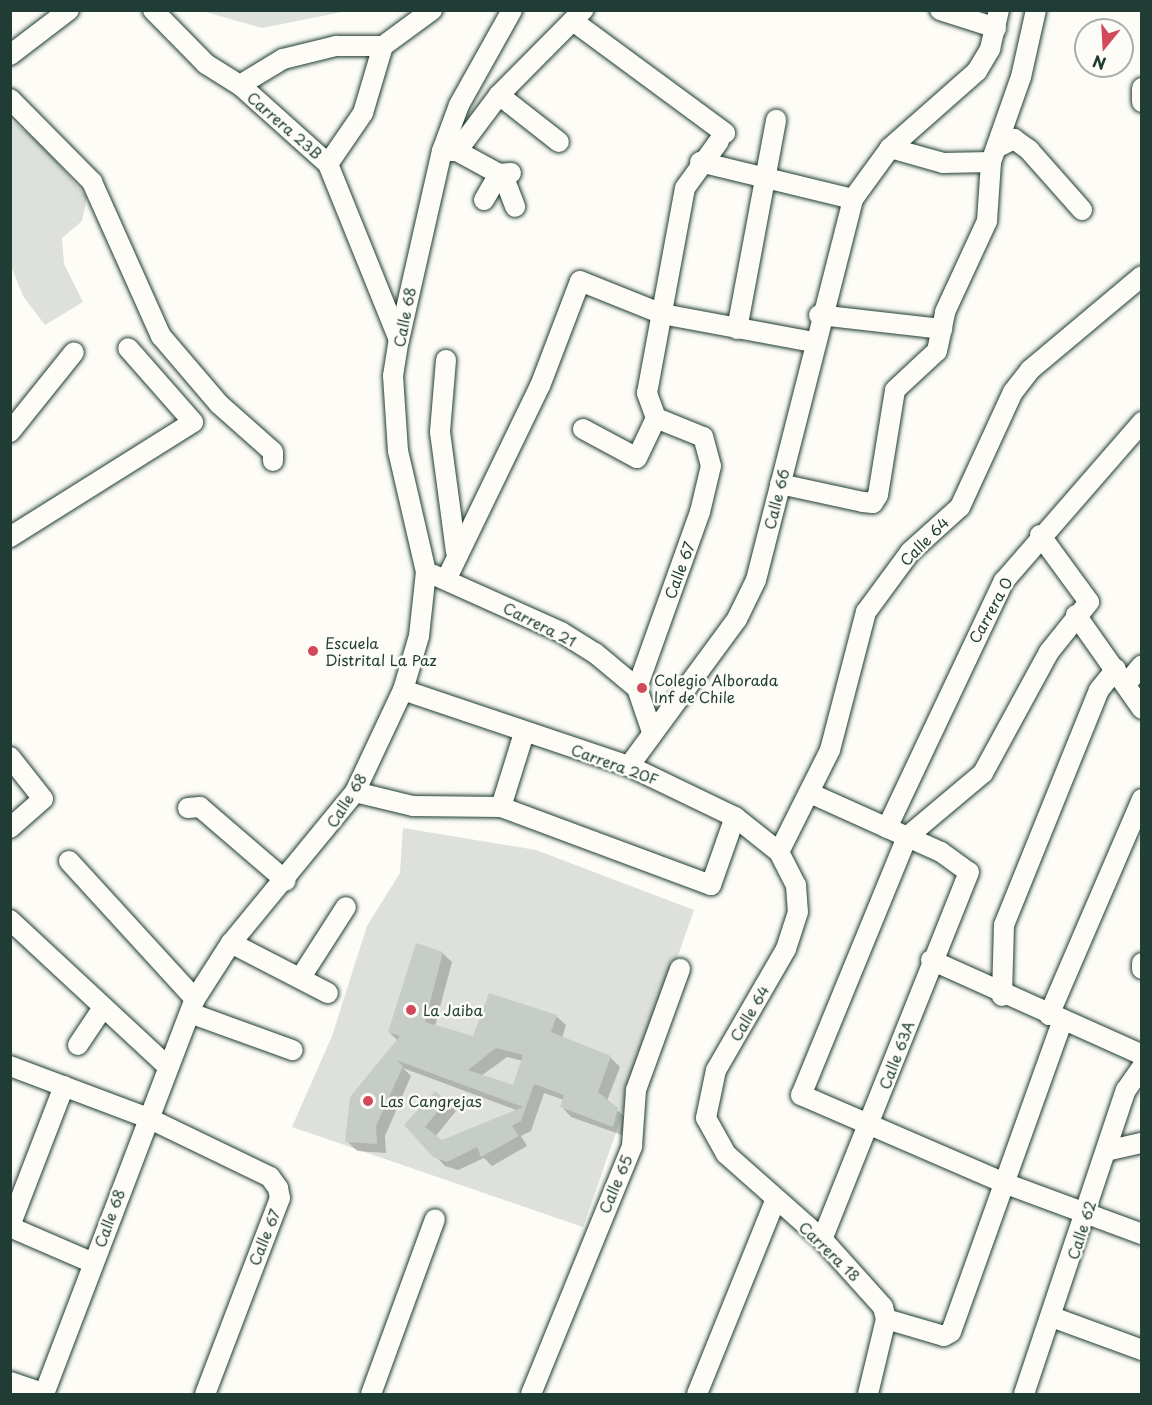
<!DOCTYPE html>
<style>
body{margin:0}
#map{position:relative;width:1152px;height:1405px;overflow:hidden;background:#fdfcf7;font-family:"Playpen Sans",sans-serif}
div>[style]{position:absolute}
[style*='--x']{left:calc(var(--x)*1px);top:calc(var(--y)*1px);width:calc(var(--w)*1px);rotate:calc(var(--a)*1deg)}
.green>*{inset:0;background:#dde0db}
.shadow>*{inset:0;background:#0003}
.building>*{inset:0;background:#c6cdc7}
.roads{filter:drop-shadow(0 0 2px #1f3d34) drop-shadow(0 0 2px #1f3d34)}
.minor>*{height:20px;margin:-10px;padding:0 10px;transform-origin:10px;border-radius:10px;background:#fdfcf7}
.major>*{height:26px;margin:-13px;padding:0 13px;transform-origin:13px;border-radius:13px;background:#fdfcf7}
.dots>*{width:16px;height:16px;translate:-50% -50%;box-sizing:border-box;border:3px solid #fdfcf7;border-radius:50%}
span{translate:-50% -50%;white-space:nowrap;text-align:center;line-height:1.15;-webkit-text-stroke:5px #fdfcf7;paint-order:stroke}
.street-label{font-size:15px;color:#1f3d34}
.poi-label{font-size:15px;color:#1f3d34}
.left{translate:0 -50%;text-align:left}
.frame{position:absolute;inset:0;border:12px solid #1f3d34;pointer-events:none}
.north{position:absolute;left:1074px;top:18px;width:60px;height:60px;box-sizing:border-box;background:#fdfcf7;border:2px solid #a4b0a9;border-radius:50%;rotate:198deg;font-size:16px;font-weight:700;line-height:24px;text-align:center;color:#1f3d34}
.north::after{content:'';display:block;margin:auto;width:21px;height:27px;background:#d1495b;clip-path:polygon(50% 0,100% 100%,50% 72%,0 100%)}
</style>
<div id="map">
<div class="green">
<div style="clip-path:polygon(202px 11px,347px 11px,262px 28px)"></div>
<div style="clip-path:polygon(10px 120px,39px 142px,87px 197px,82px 221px,62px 238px,64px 264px,83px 302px,45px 325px,23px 296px,11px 266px)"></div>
<div style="clip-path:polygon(403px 828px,536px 850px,694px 910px,583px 1227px,292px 1127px,332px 1036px,367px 926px,400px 873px)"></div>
</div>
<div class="shadow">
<div style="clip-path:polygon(evenodd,442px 953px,452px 962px,435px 1026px,474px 1038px,556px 1016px,566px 1025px,562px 1038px,610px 1057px,620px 1067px,607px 1101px,627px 1119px,622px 1135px,571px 1117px,562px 1107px,564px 1100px,544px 1093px,531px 1131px,521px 1136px,527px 1146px,492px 1166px,484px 1158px,458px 1170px,445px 1166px,406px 1125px,446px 1101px,456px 1111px,435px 1137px,442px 1142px,519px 1111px,403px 1068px,411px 1076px,385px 1136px,386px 1153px,357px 1151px,347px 1141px,398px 1041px,389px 1032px,442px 953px,507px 1057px,523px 1061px,514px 1087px,481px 1076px,507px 1057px)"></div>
</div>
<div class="building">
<div style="clip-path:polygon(evenodd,416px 943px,443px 952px,425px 1022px,473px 1036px,489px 993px,557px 1015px,551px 1032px,611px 1056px,598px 1092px,618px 1108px,613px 1127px,560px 1107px,564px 1095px,534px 1084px,521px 1121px,512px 1126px,519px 1136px,481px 1157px,477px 1147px,447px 1162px,433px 1157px,404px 1125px,435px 1091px,447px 1100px,425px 1127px,442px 1140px,523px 1107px,396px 1060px,403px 1066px,376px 1126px,377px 1144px,345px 1142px,350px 1097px,400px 1036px,388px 1032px,416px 943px,496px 1048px,523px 1055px,513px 1085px,468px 1070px,496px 1048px)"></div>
</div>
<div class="roads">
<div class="minor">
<div style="--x:153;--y:10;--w:76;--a:45.5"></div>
<div style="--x:206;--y:64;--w:40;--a:32"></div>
<div style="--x:240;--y:85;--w:118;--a:41.9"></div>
<div style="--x:328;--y:164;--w:187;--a:68"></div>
<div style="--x:940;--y:10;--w:59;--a:17.8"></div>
<div style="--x:573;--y:21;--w:189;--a:36.4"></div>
<div style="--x:10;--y:55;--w:74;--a:-37.3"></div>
<div style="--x:240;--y:85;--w:50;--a:-31.2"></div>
<div style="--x:283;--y:59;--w:55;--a:-13.8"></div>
<div style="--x:336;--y:46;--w:47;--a:0"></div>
<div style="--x:383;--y:46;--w:61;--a:-36.3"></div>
<div style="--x:1142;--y:88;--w:14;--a:90"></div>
<div style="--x:499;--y:95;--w:76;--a:38.1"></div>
<div style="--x:10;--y:99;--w:117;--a:45.3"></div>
<div style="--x:92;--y:182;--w:169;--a:65.9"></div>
<div style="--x:161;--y:336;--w:89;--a:49.5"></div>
<div style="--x:219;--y:404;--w:72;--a:41.6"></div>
<div style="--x:273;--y:452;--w:9;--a:90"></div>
<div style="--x:1000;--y:146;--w:16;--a:-27"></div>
<div style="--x:1014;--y:139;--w:19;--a:36"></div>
<div style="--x:1029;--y:150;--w:80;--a:48.5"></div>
<div style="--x:890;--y:148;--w:55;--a:15.8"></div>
<div style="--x:943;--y:163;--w:48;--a:-1.2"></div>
<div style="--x:442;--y:151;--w:15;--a:0"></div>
<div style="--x:457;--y:151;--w:70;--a:-53.1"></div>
<div style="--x:499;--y:95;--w:120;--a:-45.3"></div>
<div style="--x:457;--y:151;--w:48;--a:28.7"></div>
<div style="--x:499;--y:174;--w:12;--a:-5"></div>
<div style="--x:700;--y:162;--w:157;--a:13.6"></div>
<div style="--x:328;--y:164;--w:62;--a:-55.5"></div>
<div style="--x:363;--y:113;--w:70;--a:-73.4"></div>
<div style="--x:503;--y:175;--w:34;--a:69"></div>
<div style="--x:484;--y:200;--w:30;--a:-60"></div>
<div style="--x:819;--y:315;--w:124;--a:6.5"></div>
<div style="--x:737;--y:329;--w:213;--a:-79.4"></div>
<div style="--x:446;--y:360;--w:72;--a:94.8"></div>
<div style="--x:440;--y:432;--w:121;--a:82.4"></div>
<div style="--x:583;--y:429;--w:61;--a:28.2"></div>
<div style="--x:637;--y:458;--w:44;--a:-64.6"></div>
<div style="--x:656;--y:418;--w:27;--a:-110"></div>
<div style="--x:647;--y:393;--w:208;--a:-79.5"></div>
<div style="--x:685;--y:188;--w:58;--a:-54.1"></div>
<div style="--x:10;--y:432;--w:102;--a:-51.3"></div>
<div style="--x:780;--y:484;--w:85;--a:12.2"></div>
<div style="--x:863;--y:502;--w:10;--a:6"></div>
<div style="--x:873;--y:503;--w:9;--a:-58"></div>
<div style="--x:878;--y:495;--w:106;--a:-80.8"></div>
<div style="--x:895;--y:390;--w:57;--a:-42.9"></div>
<div style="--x:937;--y:351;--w:40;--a:-78"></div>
<div style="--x:945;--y:312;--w:100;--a:-65.2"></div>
<div style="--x:987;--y:221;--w:59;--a:-86.1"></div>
<div style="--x:991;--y:162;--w:90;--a:-70.6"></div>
<div style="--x:1021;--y:77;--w:69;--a:-77.4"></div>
<div style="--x:1040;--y:535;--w:83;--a:53.8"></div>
<div style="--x:1089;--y:602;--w:64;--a:128.7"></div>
<div style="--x:1049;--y:652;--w:138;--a:118.6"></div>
<div style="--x:983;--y:773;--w:99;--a:139.9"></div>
<div style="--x:907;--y:837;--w:279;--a:112.3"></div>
<div style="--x:801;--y:1095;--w:221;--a:23.4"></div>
<div style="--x:1004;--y:1183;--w:147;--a:20.3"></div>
<div style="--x:10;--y:537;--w:216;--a:-32.1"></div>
<div style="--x:193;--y:422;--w:98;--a:-131.3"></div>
<div style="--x:434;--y:575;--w:139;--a:24.2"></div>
<div style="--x:561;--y:632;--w:40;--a:32"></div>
<div style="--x:595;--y:653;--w:55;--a:39.8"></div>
<div style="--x:637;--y:688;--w:43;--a:71.1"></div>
<div style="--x:447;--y:578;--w:213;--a:-64.2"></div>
<div style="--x:540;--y:386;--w:112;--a:-69.1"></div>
<div style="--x:580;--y:281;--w:88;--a:21.9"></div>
<div style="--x:662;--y:314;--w:154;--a:10.5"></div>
<div style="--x:1076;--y:615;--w:115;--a:54.9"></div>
<div style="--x:1127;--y:683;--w:23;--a:-50"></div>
<div style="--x:637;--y:688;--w:187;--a:-70.3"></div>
<div style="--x:700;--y:512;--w:47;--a:-76.6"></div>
<div style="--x:711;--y:466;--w:30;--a:-105"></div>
<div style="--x:703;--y:437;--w:51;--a:-158"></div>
<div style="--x:403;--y:690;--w:238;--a:18.6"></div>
<div style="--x:629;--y:766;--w:118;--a:25.7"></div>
<div style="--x:735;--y:817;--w:56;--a:38.5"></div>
<div style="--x:779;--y:852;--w:37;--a:63"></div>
<div style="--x:796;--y:885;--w:27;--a:86"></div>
<div style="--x:798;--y:912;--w:39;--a:108"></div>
<div style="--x:786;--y:949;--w:140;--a:120"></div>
<div style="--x:716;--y:1070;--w:49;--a:101.8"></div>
<div style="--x:706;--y:1118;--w:41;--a:60.9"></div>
<div style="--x:726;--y:1154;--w:128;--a:41.5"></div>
<div style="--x:822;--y:1239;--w:91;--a:48.1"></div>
<div style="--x:883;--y:1307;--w:12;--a:76"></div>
<div style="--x:886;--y:1319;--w:77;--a:103.5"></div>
<div style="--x:10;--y:757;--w:53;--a:51.8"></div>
<div style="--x:43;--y:799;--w:44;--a:138.7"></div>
<div style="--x:629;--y:766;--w:182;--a:-53.7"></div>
<div style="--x:737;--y:619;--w:43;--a:-64"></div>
<div style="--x:756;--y:580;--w:393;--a:-75.7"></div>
<div style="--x:853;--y:199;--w:63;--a:-54"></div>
<div style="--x:890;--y:148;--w:116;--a:-41.5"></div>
<div style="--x:977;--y:71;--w:26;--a:-59"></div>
<div style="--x:990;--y:49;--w:40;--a:-77"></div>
<div style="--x:355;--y:792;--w:60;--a:13.6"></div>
<div style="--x:413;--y:806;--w:88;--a:0.7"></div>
<div style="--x:501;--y:807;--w:224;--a:20.4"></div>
<div style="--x:711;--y:885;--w:72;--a:-70.6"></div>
<div style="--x:812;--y:794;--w:141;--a:24.2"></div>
<div style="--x:941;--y:852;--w:34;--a:36"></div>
<div style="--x:969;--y:872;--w:395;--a:111.8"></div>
<div style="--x:501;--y:807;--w:77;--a:-72.7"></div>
<div style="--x:188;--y:808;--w:12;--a:-5"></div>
<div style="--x:200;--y:807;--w:113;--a:40.7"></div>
<div style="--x:887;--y:828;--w:273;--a:-64.7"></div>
<div style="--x:1004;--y:581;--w:211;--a:-49"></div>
<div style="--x:779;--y:852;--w:114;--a:-63.4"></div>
<div style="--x:830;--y:750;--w:143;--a:-75.4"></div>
<div style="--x:866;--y:612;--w:74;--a:-53.7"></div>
<div style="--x:910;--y:552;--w:67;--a:-42"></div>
<div style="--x:960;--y:507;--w:127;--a:-65.3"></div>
<div style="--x:1013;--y:392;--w:28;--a:-52"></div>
<div style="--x:1030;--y:370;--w:146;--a:-40"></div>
<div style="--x:69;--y:861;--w:187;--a:47.6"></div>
<div style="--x:10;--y:920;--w:213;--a:42.9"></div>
<div style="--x:231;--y:943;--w:109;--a:27.3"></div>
<div style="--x:931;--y:960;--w:231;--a:24.2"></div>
<div style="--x:1142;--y:963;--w:6;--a:90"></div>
<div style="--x:301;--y:977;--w:83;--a:-57.3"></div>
<div style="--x:1002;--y:996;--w:71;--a:-88.4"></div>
<div style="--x:1004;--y:925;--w:253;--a:-68"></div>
<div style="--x:1099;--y:690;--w:27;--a:-51"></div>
<div style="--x:190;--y:1013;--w:109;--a:19.9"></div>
<div style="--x:1049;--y:1015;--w:235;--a:-66.7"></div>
<div style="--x:78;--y:1045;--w:43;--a:-56.3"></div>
<div style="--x:10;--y:1066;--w:145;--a:20.6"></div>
<div style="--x:146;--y:1117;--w:138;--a:25.8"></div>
<div style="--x:270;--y:1177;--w:14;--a:54"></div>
<div style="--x:278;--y:1188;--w:10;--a:79"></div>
<div style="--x:280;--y:1198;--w:210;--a:110.9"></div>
<div style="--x:1106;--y:1151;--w:37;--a:-13"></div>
<div style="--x:10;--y:1226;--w:150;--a:-68.9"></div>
<div style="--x:10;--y:1227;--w:90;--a:23.4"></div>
<div style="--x:1052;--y:1317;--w:96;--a:20.1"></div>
<div style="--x:886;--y:1319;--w:60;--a:16.3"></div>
<div style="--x:944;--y:1336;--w:8;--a:-30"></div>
<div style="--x:951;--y:1332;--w:329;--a:-70.3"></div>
<div style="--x:44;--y:1394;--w:423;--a:-69.1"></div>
<div style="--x:195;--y:999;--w:67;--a:-57.3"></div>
<div style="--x:231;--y:943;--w:195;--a:-50.6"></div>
<div style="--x:355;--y:792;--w:113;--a:-64.8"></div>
<div style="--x:403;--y:690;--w:56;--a:-73.5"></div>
<div style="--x:419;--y:636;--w:64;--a:-83.8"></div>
<div style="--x:426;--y:572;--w:124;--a:-103"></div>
<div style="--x:398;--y:451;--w:75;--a:-93.8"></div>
<div style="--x:393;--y:376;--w:36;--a:-81"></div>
<div style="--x:399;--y:340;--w:194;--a:-77.2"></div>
<div style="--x:442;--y:151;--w:49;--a:-69.7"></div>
<div style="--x:459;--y:105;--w:109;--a:-60.8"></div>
<div style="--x:371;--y:1394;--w:186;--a:-69.9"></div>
<div style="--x:531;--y:1394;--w:268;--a:-67.8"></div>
<div style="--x:632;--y:1146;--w:56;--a:-85.9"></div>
<div style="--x:636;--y:1090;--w:129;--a:-70"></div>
<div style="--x:697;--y:1394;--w:208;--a:-68"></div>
<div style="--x:1024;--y:1394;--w:321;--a:-71.5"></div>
<div style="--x:1126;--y:1090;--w:28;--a:-55"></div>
</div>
<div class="major">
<div style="--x:10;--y:1385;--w:28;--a:19"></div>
</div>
</div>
<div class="dots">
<div style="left:313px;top:651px;background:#d1495b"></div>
<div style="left:642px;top:688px;background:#d1495b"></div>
<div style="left:411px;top:1010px;background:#d1495b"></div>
<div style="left:368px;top:1101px;background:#d1495b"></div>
</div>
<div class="street-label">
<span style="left:285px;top:125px;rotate:41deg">Carrera 23B</span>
<span style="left:404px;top:317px;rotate:-79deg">Calle 68</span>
<span style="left:776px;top:499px;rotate:-76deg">Calle 66</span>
<span style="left:924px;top:541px;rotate:-45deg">Calle 64</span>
<span style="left:679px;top:570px;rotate:-70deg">Calle 67</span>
<span style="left:990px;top:610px;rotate:-61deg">Carrera 0</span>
<span style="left:540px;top:624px;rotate:27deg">Carrera 21</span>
<span style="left:615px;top:764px;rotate:20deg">Carrera 20F</span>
<span style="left:346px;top:800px;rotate:-58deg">Calle 68</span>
<span style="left:749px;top:1013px;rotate:-60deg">Calle 64</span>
<span style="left:896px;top:1055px;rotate:-69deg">Calle 63A</span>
<span style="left:615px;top:1184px;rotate:-67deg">Calle 65</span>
<span style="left:109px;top:1218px;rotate:-70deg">Calle 68</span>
<span style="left:1081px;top:1230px;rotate:-72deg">Calle 62</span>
<span style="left:264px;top:1237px;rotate:-68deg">Calle 67</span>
<span style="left:830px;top:1251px;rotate:44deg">Carrera 18</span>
</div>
<div class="poi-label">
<span class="left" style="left:325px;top:651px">Escuela<br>Distrital La Paz</span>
<span class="left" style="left:654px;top:688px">Colegio Alborada<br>Inf de Chile</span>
<span class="left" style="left:423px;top:1010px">La Jaiba</span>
<span class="left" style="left:380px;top:1101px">Las Cangrejas</span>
</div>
<div class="frame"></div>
<div class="north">N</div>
</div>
